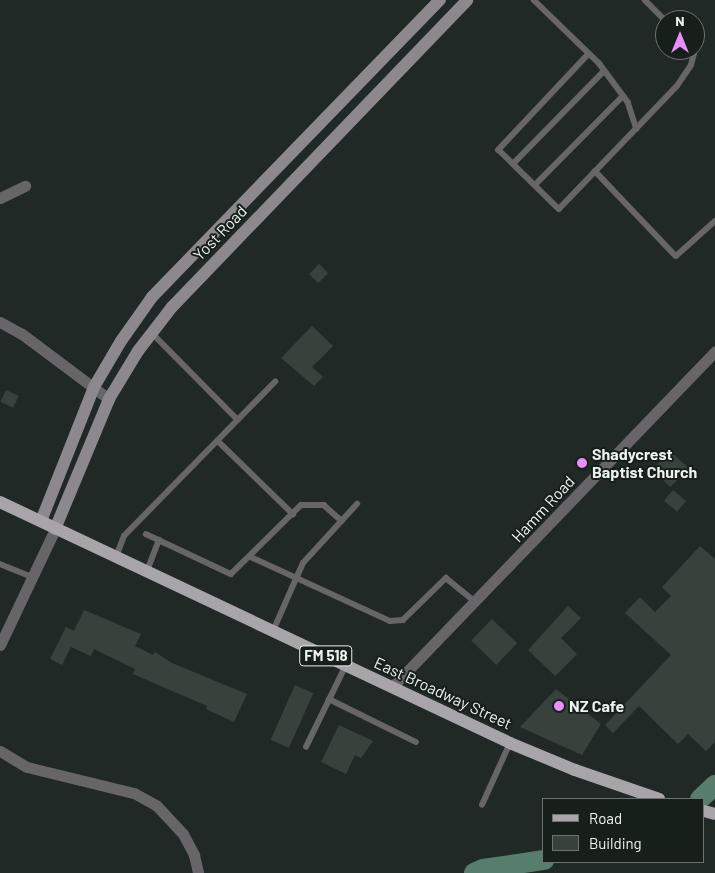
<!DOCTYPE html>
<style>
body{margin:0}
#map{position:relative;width:715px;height:873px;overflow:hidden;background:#202925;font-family:Barlow,sans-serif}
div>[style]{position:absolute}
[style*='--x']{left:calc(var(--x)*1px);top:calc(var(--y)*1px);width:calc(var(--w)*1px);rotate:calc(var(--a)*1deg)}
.river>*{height:20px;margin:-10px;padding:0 10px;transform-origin:10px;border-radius:10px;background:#577d6c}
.building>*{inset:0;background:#38423d;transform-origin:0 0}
.lane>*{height:5.5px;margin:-2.75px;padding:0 2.75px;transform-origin:2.75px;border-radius:2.75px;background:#686568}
.street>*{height:11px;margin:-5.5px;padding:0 5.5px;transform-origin:5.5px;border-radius:5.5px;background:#686568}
.secondary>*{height:12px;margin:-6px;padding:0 6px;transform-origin:6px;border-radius:6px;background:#8c888e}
.primary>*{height:12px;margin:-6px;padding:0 6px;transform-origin:6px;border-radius:6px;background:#a9a3aa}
.dots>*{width:14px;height:14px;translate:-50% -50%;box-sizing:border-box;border:2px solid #171f1b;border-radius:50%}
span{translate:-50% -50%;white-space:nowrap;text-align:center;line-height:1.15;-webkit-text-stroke:4px #171f1b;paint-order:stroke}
.shield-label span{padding:1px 4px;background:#171f1b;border:1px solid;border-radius:4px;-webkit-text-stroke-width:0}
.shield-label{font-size:15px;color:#edf3f0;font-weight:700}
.street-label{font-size:16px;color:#edf3f0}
.poi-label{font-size:16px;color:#edf3f0;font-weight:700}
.left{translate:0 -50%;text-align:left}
.legend{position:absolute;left:542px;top:798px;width:162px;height:65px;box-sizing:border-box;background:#171f1b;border:1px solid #6d7470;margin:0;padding:6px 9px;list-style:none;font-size:15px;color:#edf3f0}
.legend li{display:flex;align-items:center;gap:10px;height:25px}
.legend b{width:25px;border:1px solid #6d7470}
.north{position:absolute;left:655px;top:10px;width:50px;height:50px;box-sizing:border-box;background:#171f1b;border:1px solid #6d7470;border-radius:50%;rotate:0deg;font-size:14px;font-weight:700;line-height:20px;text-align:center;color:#edf3f0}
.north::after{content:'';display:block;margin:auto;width:18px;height:22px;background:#e88eff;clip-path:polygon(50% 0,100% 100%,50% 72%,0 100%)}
</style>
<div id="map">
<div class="river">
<div style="--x:700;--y:799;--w:21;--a:-43"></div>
<div style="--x:474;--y:873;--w:10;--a:-24"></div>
<div style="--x:483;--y:869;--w:62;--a:-8.4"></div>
</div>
<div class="building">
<div style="left:319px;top:264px;width:13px;height:14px;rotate:45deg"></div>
<div style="clip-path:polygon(312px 326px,333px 346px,312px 367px,323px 377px,314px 386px,281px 358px)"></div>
<div style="left:6px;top:390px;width:14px;height:13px;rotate:25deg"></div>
<div style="left:670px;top:451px;width:25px;height:26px;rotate:43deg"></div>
<div style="left:673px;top:490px;width:17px;height:14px;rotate:40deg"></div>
<div style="clip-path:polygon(700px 546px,715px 559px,715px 742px,706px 751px,688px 734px,678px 744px,639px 706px,613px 733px,605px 725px,671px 655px,625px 613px,640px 597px,655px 612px,671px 596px,662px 587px)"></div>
<div style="clip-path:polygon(568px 606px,581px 618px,561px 638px,577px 654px,555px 676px,528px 650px)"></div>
<div style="clip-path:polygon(84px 610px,141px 634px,135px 646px,153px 655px,155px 652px,172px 663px,247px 694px,234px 722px,206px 709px,207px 706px,133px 674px,135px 669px,94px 649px,91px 656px,71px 647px,62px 665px,50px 659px,66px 627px,74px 631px)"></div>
<div style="left:492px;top:619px;width:35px;height:30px;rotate:44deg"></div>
<div style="left:295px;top:685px;width:20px;height:60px;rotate:24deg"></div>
<div style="clip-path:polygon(556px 689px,601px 724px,582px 755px,520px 727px)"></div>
<div style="clip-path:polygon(339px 725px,373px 741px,361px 758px,355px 755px,346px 774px,321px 762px)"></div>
</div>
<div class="lane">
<div style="--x:534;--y:0;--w:91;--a:44.1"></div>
<div style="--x:599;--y:63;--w:49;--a:53.4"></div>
<div style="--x:628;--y:102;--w:28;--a:72"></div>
<div style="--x:645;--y:0;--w:28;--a:45"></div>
<div style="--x:589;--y:54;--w:132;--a:133.2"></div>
<div style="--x:499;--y:150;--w:84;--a:44.5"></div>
<div style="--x:559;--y:209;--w:170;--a:-46.2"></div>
<div style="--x:677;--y:86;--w:25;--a:-56"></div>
<div style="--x:691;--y:65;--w:16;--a:-75"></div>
<div style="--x:513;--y:164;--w:130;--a:-45.6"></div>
<div style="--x:595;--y:171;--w:117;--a:46.4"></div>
<div style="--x:676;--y:256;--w:52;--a:-41.9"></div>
<div style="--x:535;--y:185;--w:125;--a:-45.3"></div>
<div style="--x:152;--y:333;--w:122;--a:45.3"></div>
<div style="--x:218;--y:441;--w:105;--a:44.2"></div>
<div style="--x:146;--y:534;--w:94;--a:25.2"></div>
<div style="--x:231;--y:574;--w:98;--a:-44.6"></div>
<div style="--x:301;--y:505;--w:23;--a:0"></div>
<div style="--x:324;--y:505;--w:24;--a:42"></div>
<div style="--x:116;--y:557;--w:22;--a:-69"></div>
<div style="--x:124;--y:536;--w:216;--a:-45.6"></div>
<div style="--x:251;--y:557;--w:153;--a:24.7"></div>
<div style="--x:390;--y:621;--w:13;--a:-4"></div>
<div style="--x:403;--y:620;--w:60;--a:-44.3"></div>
<div style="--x:446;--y:578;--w:36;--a:39"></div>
<div style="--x:0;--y:564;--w:35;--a:22"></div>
<div style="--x:147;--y:571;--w:33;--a:-69"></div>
<div style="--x:273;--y:631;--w:74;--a:-66.2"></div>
<div style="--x:303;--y:563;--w:80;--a:-47.5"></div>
<div style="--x:329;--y:699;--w:97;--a:26.3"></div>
<div style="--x:306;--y:747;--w:91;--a:-64"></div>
<div style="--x:482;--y:805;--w:68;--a:-65.7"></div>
</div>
<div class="street">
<div style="--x:0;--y:198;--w:28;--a:-26"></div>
<div style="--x:0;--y:322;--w:25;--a:29"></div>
<div style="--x:22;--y:334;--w:109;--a:36.8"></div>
<div style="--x:0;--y:645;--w:128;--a:-64.6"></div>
<div style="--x:392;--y:687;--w:466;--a:-46.1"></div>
<div style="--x:0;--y:751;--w:31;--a:31"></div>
<div style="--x:27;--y:767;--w:110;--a:13.7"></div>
<div style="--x:134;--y:793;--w:26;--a:29"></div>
<div style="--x:157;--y:806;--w:38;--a:47"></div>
<div style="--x:183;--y:834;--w:24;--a:62"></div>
<div style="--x:194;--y:855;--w:18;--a:77"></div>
</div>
<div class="secondary">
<div style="--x:41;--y:521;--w:144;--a:-68.4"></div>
<div style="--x:94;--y:387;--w:53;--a:-59.6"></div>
<div style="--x:121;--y:341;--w:54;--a:-54.8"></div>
<div style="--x:152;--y:297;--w:414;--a:-45.9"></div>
<div style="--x:55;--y:529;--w:141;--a:-67.4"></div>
<div style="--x:109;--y:399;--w:56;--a:-58.9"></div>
<div style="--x:138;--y:351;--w:56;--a:-52.3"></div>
<div style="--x:172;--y:307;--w:426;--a:-46.1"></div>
</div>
<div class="primary">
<div style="--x:0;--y:502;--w:564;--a:25.29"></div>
<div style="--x:510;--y:743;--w:70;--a:22.6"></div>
<div style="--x:575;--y:770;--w:89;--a:19"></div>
<div style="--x:704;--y:811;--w:11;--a:15"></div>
</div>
<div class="dots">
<div style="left:582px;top:463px;background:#e88eff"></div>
<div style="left:559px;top:706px;background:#e88eff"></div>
</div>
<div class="shield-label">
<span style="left:326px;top:656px">FM 518</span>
</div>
<div class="street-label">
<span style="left:220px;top:233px;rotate:-46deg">Yost Road</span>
<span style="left:543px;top:509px;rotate:-47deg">Hamm Road</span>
<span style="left:443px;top:693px;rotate:25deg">East Broadway Street</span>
</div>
<div class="poi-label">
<span class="left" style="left:592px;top:463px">Shadycrest<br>Baptist Church</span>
<span class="left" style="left:569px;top:706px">NZ Cafe</span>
</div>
<ul class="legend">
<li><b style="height:6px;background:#a9a3aa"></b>Road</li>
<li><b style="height:14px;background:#38423d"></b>Building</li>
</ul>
<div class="north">N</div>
</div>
